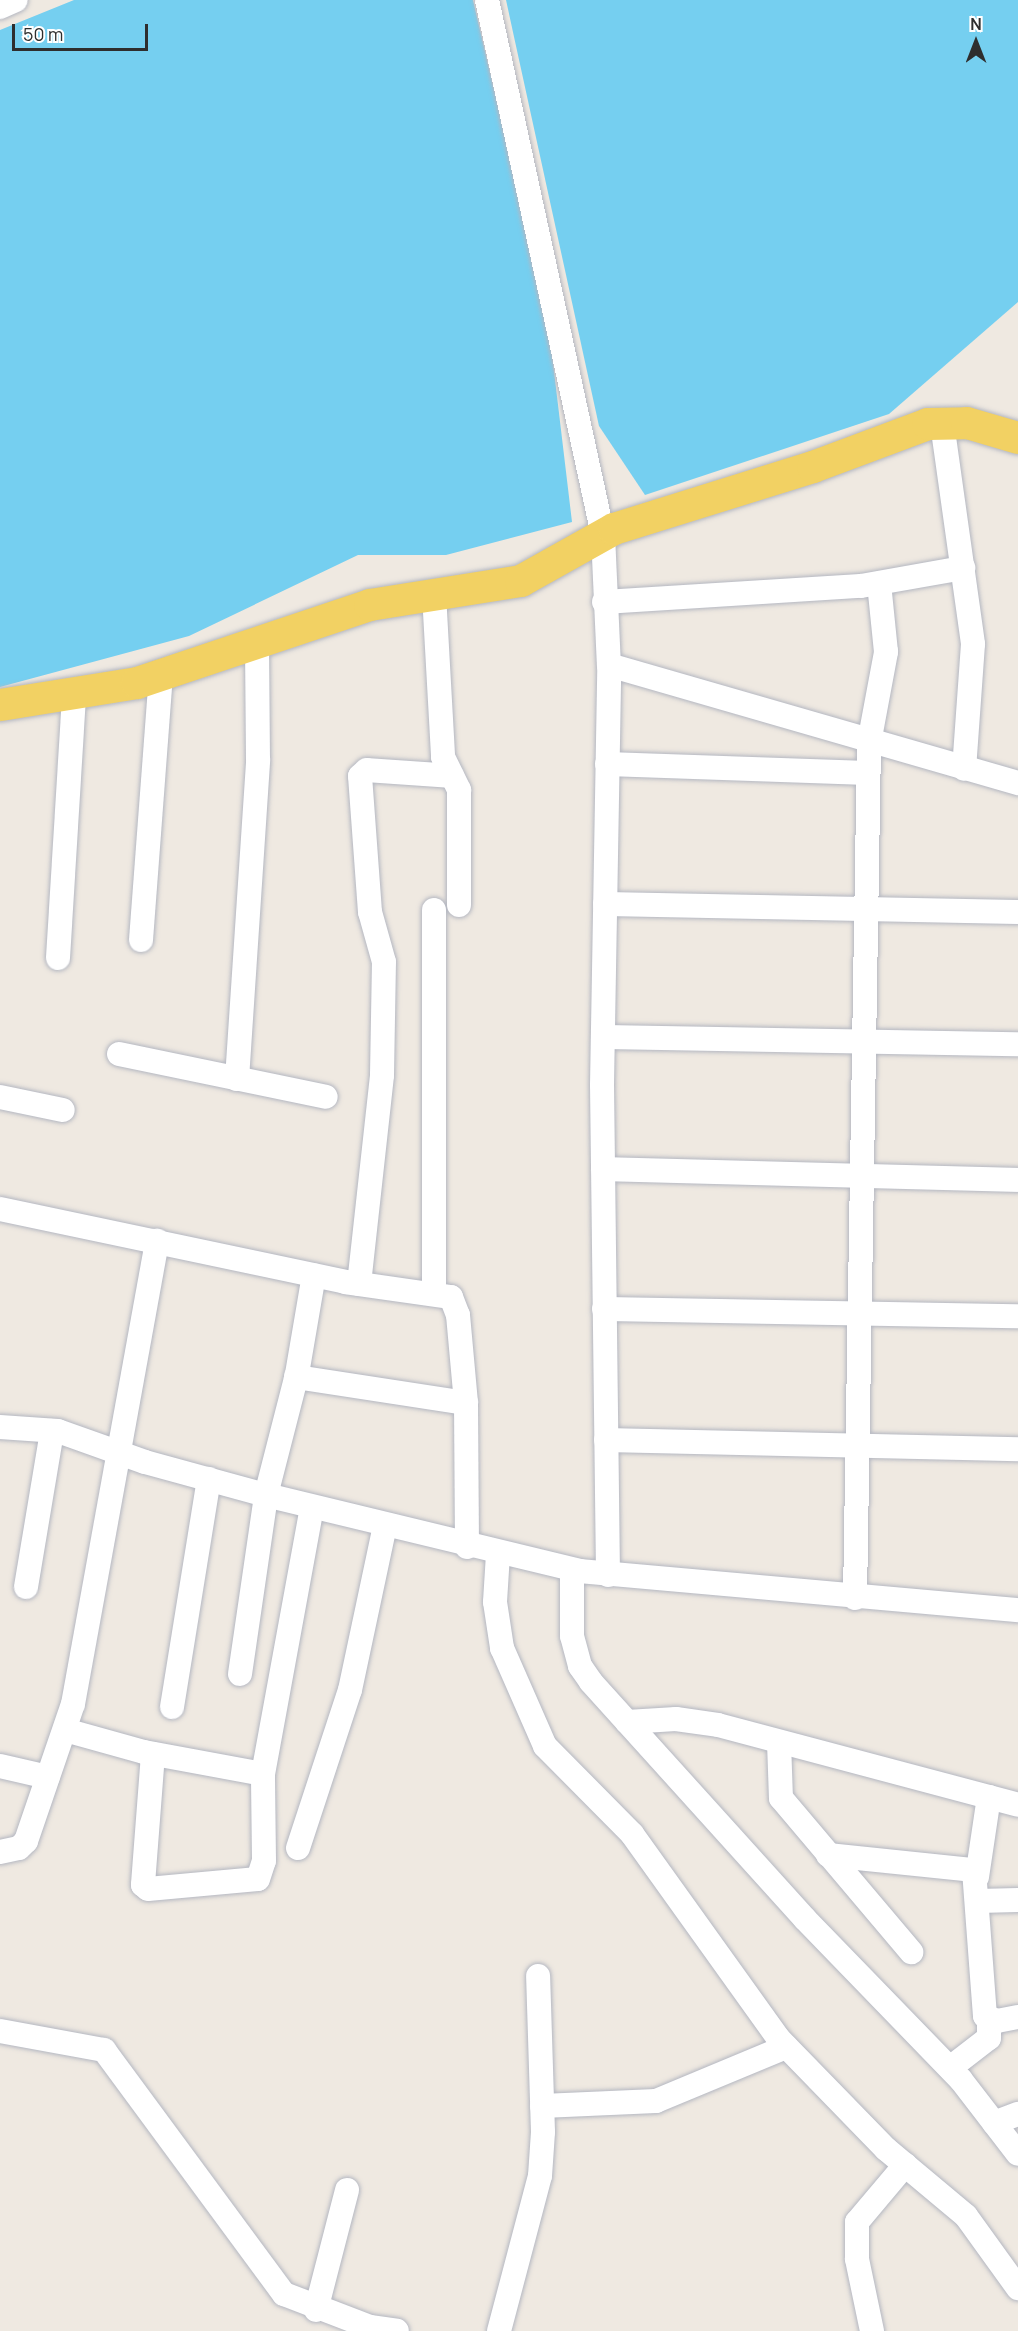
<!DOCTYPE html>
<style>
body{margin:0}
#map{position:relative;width:1018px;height:2331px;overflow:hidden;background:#efe9e1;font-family:Manrope,sans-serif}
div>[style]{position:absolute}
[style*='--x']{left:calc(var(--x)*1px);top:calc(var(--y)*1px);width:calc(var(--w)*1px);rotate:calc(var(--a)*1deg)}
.water>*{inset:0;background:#75cff0}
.roads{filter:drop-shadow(0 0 2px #b4b7c1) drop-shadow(0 0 2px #b4b7c1)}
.minor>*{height:24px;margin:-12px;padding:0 12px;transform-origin:12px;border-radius:12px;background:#fff}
.major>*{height:32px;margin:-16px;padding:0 16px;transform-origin:16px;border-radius:16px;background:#f2d163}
span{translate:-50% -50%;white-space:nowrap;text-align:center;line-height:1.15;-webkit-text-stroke:4.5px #fff;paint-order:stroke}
.north{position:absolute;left:946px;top:12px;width:60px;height:60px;-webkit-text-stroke:4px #fff;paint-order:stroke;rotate:0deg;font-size:16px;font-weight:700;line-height:24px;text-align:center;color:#2e2e2e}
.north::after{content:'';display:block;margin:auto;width:21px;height:27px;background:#2e2e2e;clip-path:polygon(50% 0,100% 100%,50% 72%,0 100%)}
.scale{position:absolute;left:12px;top:24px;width:136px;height:27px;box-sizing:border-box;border:3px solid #2e2e2e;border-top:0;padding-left:8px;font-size:18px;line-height:21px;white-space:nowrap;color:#2e2e2e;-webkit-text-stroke:4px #fff;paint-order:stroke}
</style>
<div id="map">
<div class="water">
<div style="clip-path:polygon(74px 0,473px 0,548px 321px,572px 522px,446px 555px,358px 555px,189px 636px,0 687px,0 30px)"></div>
<div style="clip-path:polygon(506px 0,1018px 0,1018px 302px,889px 414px,645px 495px,599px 426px)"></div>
</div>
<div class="roads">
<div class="minor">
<div style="--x:487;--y:0;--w:547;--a:77.77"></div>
<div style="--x:603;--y:535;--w:130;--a:87.4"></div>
<div style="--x:609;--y:665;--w:426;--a:16.1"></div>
<div style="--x:0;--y:7;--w:17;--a:-24"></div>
<div style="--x:942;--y:423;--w:223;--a:82"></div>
<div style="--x:973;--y:644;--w:125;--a:94.1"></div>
<div style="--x:434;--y:594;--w:163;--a:86.8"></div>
<div style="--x:443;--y:757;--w:37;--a:64"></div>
<div style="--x:459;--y:790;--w:115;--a:90"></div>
<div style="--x:604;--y:602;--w:257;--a:-3.6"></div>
<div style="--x:861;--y:586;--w:104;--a:-10"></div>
<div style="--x:607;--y:764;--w:261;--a:2"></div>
<div style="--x:605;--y:904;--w:413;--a:1.1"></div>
<div style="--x:434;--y:910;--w:382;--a:90"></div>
<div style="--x:141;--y:940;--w:266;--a:-85.7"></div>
<div style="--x:58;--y:958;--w:263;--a:-86.5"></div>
<div style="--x:603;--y:1037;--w:415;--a:1"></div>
<div style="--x:119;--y:1054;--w:211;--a:11.7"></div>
<div style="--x:237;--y:1079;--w:320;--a:-86.2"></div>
<div style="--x:258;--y:760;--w:116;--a:-90.5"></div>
<div style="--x:0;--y:1097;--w:64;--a:11.7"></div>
<div style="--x:603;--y:1169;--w:415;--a:1.5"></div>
<div style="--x:0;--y:1209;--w:353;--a:11.9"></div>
<div style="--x:345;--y:1282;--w:107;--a:8.1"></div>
<div style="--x:451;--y:1297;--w:19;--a:69"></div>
<div style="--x:458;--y:1315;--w:88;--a:84.8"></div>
<div style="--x:466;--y:1403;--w:144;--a:89.6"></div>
<div style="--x:359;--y:1284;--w:210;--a:-83.7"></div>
<div style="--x:382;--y:1075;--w:113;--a:-89"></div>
<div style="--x:384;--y:962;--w:52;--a:-105.6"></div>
<div style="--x:370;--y:912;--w:136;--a:-94.2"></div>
<div style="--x:360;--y:776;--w:9;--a:-41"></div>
<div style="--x:367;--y:770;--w:85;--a:4"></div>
<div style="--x:604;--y:1309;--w:414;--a:1"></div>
<div style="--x:296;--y:1377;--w:172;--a:8.7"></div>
<div style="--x:0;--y:1427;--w:58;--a:3.9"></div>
<div style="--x:58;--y:1431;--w:92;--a:19.6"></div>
<div style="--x:145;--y:1462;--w:125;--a:15.3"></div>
<div style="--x:266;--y:1495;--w:323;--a:13.6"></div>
<div style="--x:580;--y:1571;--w:440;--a:5.1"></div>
<div style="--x:606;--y:1440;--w:412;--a:1.3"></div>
<div style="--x:498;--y:1554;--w:48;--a:93.6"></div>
<div style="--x:495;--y:1602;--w:47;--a:81.3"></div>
<div style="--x:502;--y:1648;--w:107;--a:66.3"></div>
<div style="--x:545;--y:1746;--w:124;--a:45.3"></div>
<div style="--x:632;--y:1834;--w:251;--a:54.4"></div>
<div style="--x:778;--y:2038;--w:155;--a:45.8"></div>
<div style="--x:886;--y:2149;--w:104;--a:39.9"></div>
<div style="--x:966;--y:2216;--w:89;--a:54.2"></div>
<div style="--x:572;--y:1570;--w:66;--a:90"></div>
<div style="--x:572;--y:1636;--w:31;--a:75"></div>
<div style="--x:580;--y:1666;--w:19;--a:55"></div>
<div style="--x:591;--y:1682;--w:319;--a:47.9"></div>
<div style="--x:805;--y:1919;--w:224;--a:45.9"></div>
<div style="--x:961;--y:2080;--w:93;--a:52.4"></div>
<div style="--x:608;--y:1575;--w:490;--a:-90.7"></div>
<div style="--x:602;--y:1085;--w:420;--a:-89"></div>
<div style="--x:26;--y:1587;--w:158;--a:-80.5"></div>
<div style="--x:855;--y:1598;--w:855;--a:-89.06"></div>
<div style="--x:869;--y:743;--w:93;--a:-79.4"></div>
<div style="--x:886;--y:652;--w:69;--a:-95.8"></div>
<div style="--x:240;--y:1674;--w:181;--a:-81.7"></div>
<div style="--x:266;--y:1495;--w:125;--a:-75.6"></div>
<div style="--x:297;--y:1374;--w:100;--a:-80.3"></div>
<div style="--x:172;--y:1707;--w:231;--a:-80.8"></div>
<div style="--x:627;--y:1722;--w:49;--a:-3.5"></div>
<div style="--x:676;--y:1719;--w:42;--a:8.1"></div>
<div style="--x:718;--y:1725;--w:310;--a:14.9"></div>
<div style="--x:65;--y:1730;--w:82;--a:15.6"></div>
<div style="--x:144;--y:1752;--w:121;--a:10.5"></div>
<div style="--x:779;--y:1742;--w:56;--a:88"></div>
<div style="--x:781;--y:1798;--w:202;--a:49.8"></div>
<div style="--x:153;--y:1754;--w:131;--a:94.4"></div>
<div style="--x:143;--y:1885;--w:6;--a:39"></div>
<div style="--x:148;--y:1889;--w:110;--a:-5.2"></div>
<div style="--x:258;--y:1879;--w:19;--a:-72"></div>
<div style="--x:264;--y:1861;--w:87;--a:-90.7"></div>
<div style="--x:263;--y:1774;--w:271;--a:-79.6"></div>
<div style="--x:0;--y:1766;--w:49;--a:12.9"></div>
<div style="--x:298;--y:1848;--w:166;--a:-71.8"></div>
<div style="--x:350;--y:1690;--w:168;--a:-78"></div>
<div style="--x:0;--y:1852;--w:19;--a:-12"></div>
<div style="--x:19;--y:1848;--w:10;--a:-45"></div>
<div style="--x:26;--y:1841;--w:145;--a:-71.1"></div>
<div style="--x:73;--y:1704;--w:471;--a:-79.7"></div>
<div style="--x:828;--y:1855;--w:147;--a:5.9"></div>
<div style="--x:974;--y:1870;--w:146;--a:85.7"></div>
<div style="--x:985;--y:2016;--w:13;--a:23"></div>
<div style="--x:997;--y:2021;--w:21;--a:-11"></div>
<div style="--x:977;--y:1877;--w:81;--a:-81.5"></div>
<div style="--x:978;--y:1901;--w:40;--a:-1.4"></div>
<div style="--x:0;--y:2031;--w:106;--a:10.4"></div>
<div style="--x:104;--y:2050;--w:303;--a:53.6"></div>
<div style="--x:284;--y:2294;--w:92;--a:21"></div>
<div style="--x:370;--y:2327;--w:27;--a:8"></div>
<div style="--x:950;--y:2068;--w:49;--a:-37.6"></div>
<div style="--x:989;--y:2038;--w:18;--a:-90"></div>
<div style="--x:542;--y:2106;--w:114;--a:-2.5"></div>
<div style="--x:656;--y:2101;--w:141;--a:-22.6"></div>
<div style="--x:994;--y:2123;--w:26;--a:-21"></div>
<div style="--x:316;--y:2310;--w:124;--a:-75.5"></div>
<div style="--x:499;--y:2331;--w:160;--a:-75.2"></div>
<div style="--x:540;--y:2176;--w:44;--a:-86.1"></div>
<div style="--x:543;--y:2132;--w:156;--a:-91.8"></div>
<div style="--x:872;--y:2331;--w:74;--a:-101.8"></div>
<div style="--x:857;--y:2259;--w:37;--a:-90"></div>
<div style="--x:857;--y:2222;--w:75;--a:-49.9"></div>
</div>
<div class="major">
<div style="--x:0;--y:705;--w:139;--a:-9.1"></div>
<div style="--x:137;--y:683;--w:246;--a:-18.5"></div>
<div style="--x:370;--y:605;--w:153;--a:-9"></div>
<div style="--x:521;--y:581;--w:107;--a:-29.2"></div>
<div style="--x:614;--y:529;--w:208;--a:-17.3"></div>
<div style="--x:813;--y:467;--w:123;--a:-20.5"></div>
<div style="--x:928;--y:424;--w:39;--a:-1"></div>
<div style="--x:967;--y:423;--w:53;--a:16.4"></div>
</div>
</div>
<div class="north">N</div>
<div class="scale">50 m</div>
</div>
